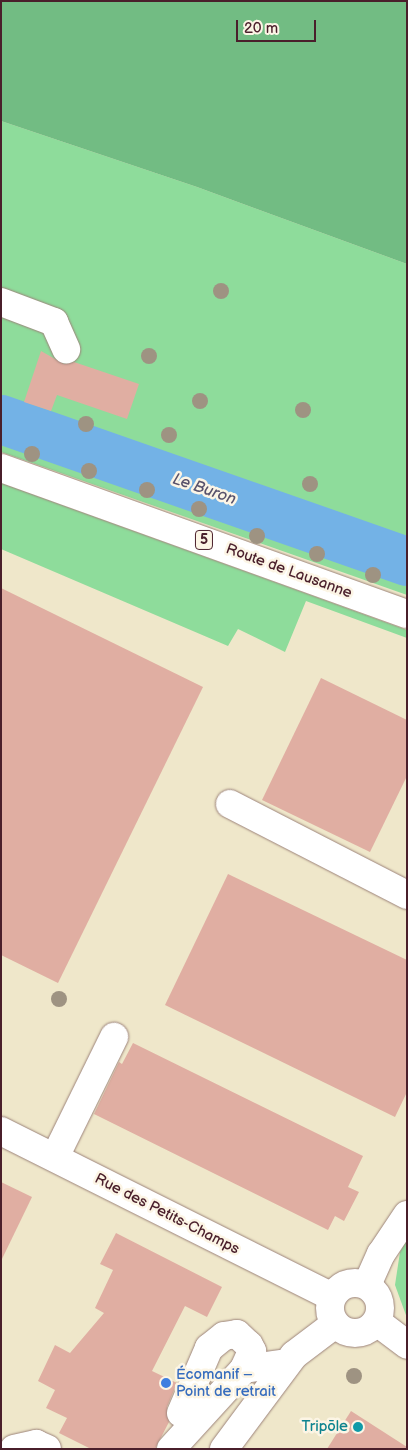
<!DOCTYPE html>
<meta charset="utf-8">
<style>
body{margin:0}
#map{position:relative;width:408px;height:1450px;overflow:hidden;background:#efe7ca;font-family:"Balsamiq Sans",sans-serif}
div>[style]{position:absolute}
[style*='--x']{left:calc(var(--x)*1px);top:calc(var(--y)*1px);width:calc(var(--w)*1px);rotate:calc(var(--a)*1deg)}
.green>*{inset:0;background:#8edc9b}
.forest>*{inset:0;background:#72bc83}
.river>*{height:49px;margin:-24.5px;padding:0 24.5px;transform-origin:24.5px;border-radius:24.5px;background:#73b2e6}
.building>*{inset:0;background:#e0aea2}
.roads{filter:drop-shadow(0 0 1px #9c837a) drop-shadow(0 0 1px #9c837a)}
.minor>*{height:28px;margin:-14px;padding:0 14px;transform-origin:14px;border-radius:14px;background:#fff}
.minor>.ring{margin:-14px;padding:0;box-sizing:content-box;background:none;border:28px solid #fff;border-radius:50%}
.major>*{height:28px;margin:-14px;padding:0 14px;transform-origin:14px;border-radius:14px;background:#fff}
.trees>*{width:16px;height:16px;margin:-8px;border-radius:50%;background:#9e9382}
.dots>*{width:14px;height:14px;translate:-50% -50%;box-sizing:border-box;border:2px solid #fcf5e5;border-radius:50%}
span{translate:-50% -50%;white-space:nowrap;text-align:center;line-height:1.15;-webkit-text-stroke:5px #fcf5e5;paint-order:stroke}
.shield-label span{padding:1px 4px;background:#fcf5e5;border:1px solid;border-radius:4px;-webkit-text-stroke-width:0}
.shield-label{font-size:14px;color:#4a1f2b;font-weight:700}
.street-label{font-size:15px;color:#4a1f2b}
.shop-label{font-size:15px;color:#366cbe}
.left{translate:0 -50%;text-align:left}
.culture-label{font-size:15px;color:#0d838f}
.right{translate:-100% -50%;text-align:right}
.water-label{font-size:16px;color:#58526c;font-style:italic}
.frame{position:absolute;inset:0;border:2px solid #4a1f2b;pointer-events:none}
.scale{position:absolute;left:236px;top:20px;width:80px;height:22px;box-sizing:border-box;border:2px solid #4a1f2b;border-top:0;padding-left:6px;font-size:15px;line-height:18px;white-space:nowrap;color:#4a1f2b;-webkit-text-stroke:4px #fcf5e5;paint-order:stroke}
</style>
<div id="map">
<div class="green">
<div style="clip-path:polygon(1px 121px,197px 187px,407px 264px,407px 595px,1px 452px)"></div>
<div style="clip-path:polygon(1px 483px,407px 630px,407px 638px,306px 601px,285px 652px,238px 629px,228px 646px,1px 549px)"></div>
<div style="clip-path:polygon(407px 1239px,407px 1318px,395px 1285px,400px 1252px)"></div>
</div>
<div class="forest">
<div style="clip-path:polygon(1px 1px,407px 1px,407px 264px,197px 187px,1px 121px)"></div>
</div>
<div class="river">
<div style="--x:1;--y:419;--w:430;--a:19.3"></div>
</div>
<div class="building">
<div style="clip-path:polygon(41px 351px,64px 364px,74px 362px,139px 384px,127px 419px,57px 395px,51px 411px,24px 402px)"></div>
<div style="clip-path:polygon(1px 588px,203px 687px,58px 983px,1px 955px)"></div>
<div style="clip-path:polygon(321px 678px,407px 720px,407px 776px,370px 852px,262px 800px)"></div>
<div style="clip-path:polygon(228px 874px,407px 960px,407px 1092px,395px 1117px,165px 1005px)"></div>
<div style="clip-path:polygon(133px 1043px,363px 1156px,348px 1187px,359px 1192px,344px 1221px,335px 1216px,328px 1230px,94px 1114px,119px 1062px,122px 1064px)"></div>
<div style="clip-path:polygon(1px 1182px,32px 1197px,1px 1261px)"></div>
<div style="clip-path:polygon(116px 1233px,222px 1287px,207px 1317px,185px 1306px,152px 1371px,177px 1383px,167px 1407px,169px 1422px,155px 1449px,91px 1449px,59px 1433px,67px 1418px,46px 1408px,55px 1390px,38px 1381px,55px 1345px,70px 1353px,104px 1313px,95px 1308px,113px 1270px,100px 1264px)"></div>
<div style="clip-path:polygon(351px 1411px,407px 1447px,407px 1449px,327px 1449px)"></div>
</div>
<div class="roads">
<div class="minor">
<div style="--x:1;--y:302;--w:57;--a:20.7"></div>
<div style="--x:54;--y:322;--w:30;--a:66"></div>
<div style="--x:230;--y:804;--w:199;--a:27.2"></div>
<div style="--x:1;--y:1131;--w:370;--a:26.6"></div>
<div style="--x:55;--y:1157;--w:134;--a:-63.8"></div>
<div class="ring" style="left:330px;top:1283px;width:22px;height:22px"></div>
<div style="--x:367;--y:1285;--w:34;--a:-66"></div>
<div style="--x:381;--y:1254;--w:47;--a:-56.3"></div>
<div style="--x:377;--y:1322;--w:38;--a:37"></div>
<div style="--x:181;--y:1413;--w:71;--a:-66.7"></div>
<div style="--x:209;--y:1348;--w:19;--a:-39"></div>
<div style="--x:224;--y:1336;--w:13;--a:-9"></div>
<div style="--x:237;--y:1334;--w:16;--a:43"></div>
<div style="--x:249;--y:1345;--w:7;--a:63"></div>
<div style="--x:252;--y:1351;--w:20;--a:114"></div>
<div style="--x:14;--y:1449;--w:23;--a:-13"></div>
<div style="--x:36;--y:1444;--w:12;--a:24"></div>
<div style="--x:171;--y:1449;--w:108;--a:-47.6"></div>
<div style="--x:244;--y:1369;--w:43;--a:-7.9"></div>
<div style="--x:224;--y:1449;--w:117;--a:-53.3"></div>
<div style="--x:294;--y:1355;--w:51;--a:-37.1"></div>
</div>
<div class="major">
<div style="--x:1;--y:468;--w:431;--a:19.8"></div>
</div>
</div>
<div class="trees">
<div style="left:221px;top:291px"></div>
<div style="left:149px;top:356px"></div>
<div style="left:200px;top:401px"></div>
<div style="left:303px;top:410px"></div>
<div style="left:86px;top:424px"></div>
<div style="left:169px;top:435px"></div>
<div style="left:32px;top:454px"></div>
<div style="left:89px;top:471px"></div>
<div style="left:310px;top:484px"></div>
<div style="left:147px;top:490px"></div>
<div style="left:199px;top:509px"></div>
<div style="left:257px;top:536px"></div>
<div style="left:317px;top:554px"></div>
<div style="left:373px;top:575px"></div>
<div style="left:59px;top:999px"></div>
<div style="left:354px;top:1376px"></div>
</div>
<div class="dots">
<div style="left:166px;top:1383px;background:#3f7fe0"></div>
<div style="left:358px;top:1427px;background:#0f9aa8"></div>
</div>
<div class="shield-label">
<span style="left:204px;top:540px">5</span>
</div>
<div class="street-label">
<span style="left:289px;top:571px;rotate:20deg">Route de Lausanne</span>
<span style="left:167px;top:1214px;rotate:27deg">Rue des Petits-Champs</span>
</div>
<div class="shop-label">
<span class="left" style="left:176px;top:1383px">Écomanif –<br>Point de retrait</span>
</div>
<div class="culture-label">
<span class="right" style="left:348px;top:1427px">Tripōle</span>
</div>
<div class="water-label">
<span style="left:204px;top:490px;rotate:19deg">Le Buron</span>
</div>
<div class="frame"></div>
<div class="scale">20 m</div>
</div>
